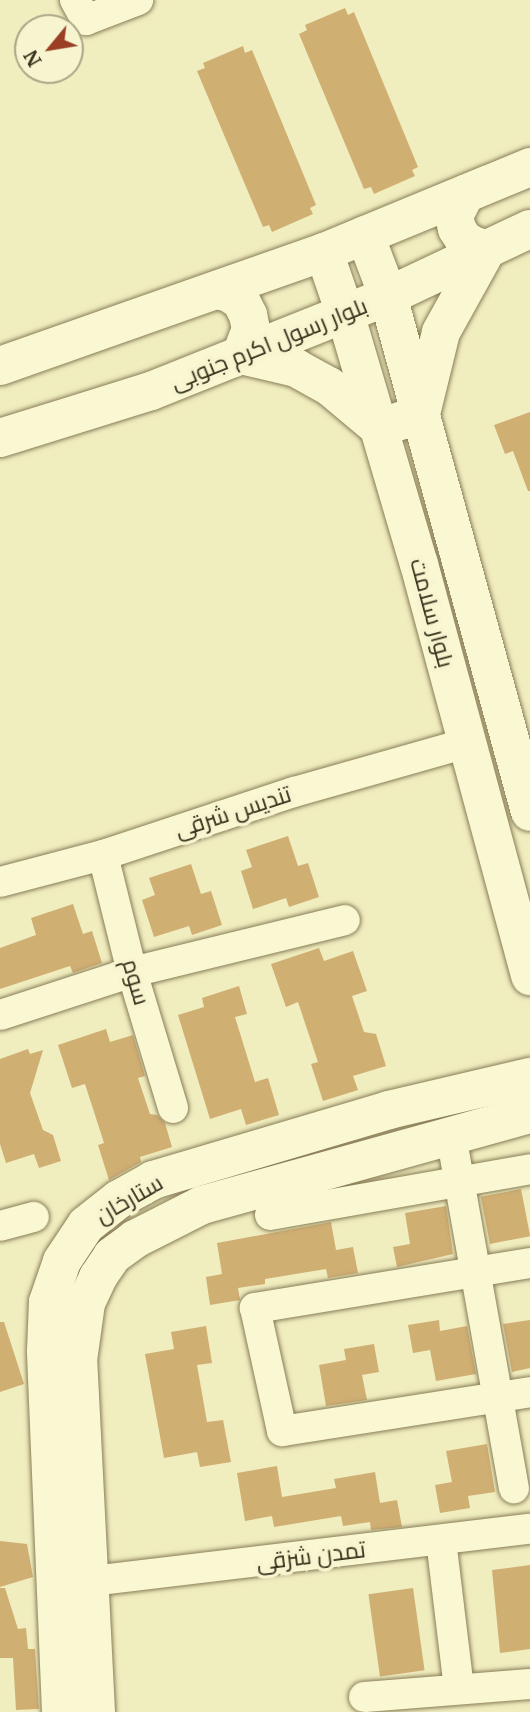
<!DOCTYPE html>
<meta charset="utf-8">
<style>
body{margin:0}
#map{position:relative;width:530px;height:1712px;overflow:hidden;background:#f0edbf;font-family:Merriweather,Cairo,serif}
div>[style]{position:absolute}
[style*='--x']{left:calc(var(--x)*1px);top:calc(var(--y)*1px);width:calc(var(--w)*1px);rotate:calc(var(--a)*1deg)}
.building>*{inset:0;background:#d0af73;transform-origin:0 0}
.roads{filter:drop-shadow(0 0 2px #897d57) drop-shadow(0 0 2px #897d57)}
.street>*{height:30px;margin:-15px;padding:0 15px;transform-origin:15px;border-radius:15px;background:#faf8d2}
.secondary>*{height:38px;margin:-19px;padding:0 19px;transform-origin:19px;border-radius:19px;background:#faf8d2}
span{translate:-50% -50%;white-space:nowrap;text-align:center;line-height:1.15;-webkit-text-stroke:7px #f7f5cf;paint-order:stroke}
.street-label{font-size:23px;color:#38301c}
.north{position:absolute;left:14px;top:14px;width:70px;height:70px;box-sizing:border-box;background:#f7f5cf;border:2px solid #aba687;border-radius:50%;rotate:240deg;font-size:19px;font-weight:700;line-height:28px;text-align:center;color:#38301c}
.north::after{content:'';display:block;margin:auto;width:24px;height:32px;background:#9b3f24;clip-path:polygon(50% 0,100% 100%,50% 72%,0 100%)}
</style>
<div id="map">
<div class="building">
<div style="clip-path:polygon(345px 8px,348px 15px,354px 12px,418px 167px,412px 170px,415px 176px,374px 194px,371px 187px,364px 189px,299px 34px,307px 30px,305px 25px)"></div>
<div style="clip-path:polygon(243px 46px,245px 53px,252px 50px,316px 205px,310px 208px,313px 214px,272px 232px,269px 225px,263px 227px,197px 71px,205px 68px,203px 63px)"></div>
<div style="clip-path:polygon(530px 412px,530px 491px,528px 491px,513px 451px,505px 454px,494px 425px)"></div>
<div style="clip-path:polygon(288px 836px,298px 866px,308px 863px,319px 897px,289px 907px,286px 898px,253px 909px,241px 871px,252px 867px,246px 850px)"></div>
<div style="clip-path:polygon(191px 864px,201px 894px,211px 891px,222px 925px,192px 935px,189px 926px,154px 937px,142px 900px,155px 895px,149px 878px)"></div>
<div style="clip-path:polygon(73px 904px,83px 934px,92px 931px,102px 963px,73px 973px,70px 966px,0 989px,0 948px,36px 935px,31px 918px)"></div>
<div style="clip-path:polygon(319px 948px,324px 961px,353px 951px,367px 991px,352px 996px,364px 1032px,376px 1034px,386px 1066px,353px 1076px,358px 1090px,323px 1101px,311px 1064px,318px 1062px,298px 1002px,286px 1007px,271px 964px)"></div>
<div style="clip-path:polygon(239px 986px,247px 1014px,235px 1017px,255px 1082px,268px 1078px,279px 1115px,246px 1125px,241px 1109px,210px 1119px,178px 1015px,204px 1007px,202px 998px)"></div>
<div style="clip-path:polygon(106px 1029px,110px 1042px,133px 1035px,145px 1076px,138px 1078px,150px 1114px,157px 1115px,165px 1123px,172px 1147px,140px 1157px,141px 1162px,109px 1180px,98px 1145px,104px 1143px,85px 1084px,72px 1088px,58px 1045px)"></div>
<div style="clip-path:polygon(28px 1049px,30px 1054px,43px 1050px,30px 1093px,43px 1130px,53px 1135px,61px 1161px,39px 1168px,34px 1154px,6px 1163px,0 1144px,0 1059px)"></div>
<div style="left:521px;top:1189px;width:48px;height:41px;rotate:79deg"></div>
<div style="clip-path:polygon(446px 1206px,453px 1254px,397px 1267px,393px 1247px,410px 1244px,405px 1213px)"></div>
<div style="clip-path:polygon(331px 1222px,336px 1250px,353px 1247px,358px 1273px,328px 1278px,326px 1269px,265px 1279px,265px 1284px,238px 1288px,240px 1300px,210px 1305px,206px 1277px,222px 1274px,217px 1243px)"></div>
<div style="clip-path:polygon(439px 1320px,440px 1331px,467px 1326px,476px 1374px,436px 1381px,430px 1350px,413px 1353px,408px 1325px)"></div>
<div style="clip-path:polygon(530px 1320px,530px 1368px,512px 1372px,503px 1324px)"></div>
<div style="clip-path:polygon(0 1322px,4px 1322px,24px 1384px,0 1392px)"></div>
<div style="clip-path:polygon(206px 1326px,212px 1363px,197px 1365px,207px 1422px,223px 1420px,231px 1462px,200px 1467px,197px 1452px,164px 1458px,145px 1354px,174px 1349px,171px 1332px)"></div>
<div style="clip-path:polygon(374px 1344px,379px 1372px,362px 1375px,367px 1400px,326px 1406px,319px 1365px,346px 1360px,344px 1349px)"></div>
<div style="clip-path:polygon(487px 1444px,495px 1492px,468px 1496px,470px 1508px,440px 1513px,435px 1485px,452px 1482px,446px 1451px)"></div>
<div style="clip-path:polygon(277px 1466px,282px 1497px,336px 1488px,334px 1479px,375px 1472px,380px 1503px,397px 1500px,402px 1527px,371px 1530px,370px 1522px,343px 1526px,341px 1516px,274px 1527px,272px 1516px,245px 1521px,237px 1473px)"></div>
<div style="clip-path:polygon(0 1541px,27px 1544px,33px 1577px,0 1587px)"></div>
<div style="clip-path:polygon(530px 1565px,530px 1649px,500px 1653px,492px 1570px)"></div>
<div style="clip-path:polygon(0 1588px,5px 1588px,18px 1629px,26px 1628px,28px 1649px,35px 1649px,39px 1709px,16px 1710px,13px 1658px,0 1658px)"></div>
<div style="left:413px;top:1588px;width:83px;height:45px;rotate:82deg"></div>
</div>
<div class="roads">
<div class="street">
<div style="--x:75;--y:0;--w:23;--a:61"></div>
<div style="--x:86;--y:20;--w:56;--a:-21"></div>
<div style="--x:103;--y:855;--w:121;--a:76.1"></div>
<div style="--x:132;--y:972;--w:142;--a:73.2"></div>
<div style="--x:0;--y:882;--w:106;--a:-14.7"></div>
<div style="--x:103;--y:855;--w:201;--a:-18.3"></div>
<div style="--x:294;--y:792;--w:180;--a:-15.8"></div>
<div style="--x:0;--y:1015;--w:139;--a:-18"></div>
<div style="--x:132;--y:972;--w:219;--a:-13.7"></div>
<div style="--x:451;--y:1135;--w:359;--a:79.9"></div>
<div style="--x:270;--y:1215;--w:264;--a:-10"></div>
<div style="--x:0;--y:1226;--w:35;--a:-15"></div>
<div style="--x:530;--y:1263;--w:279;--a:170.7"></div>
<div style="--x:255;--y:1308;--w:126;--a:77.6"></div>
<div style="--x:282;--y:1431;--w:251;--a:-8.9"></div>
<div style="--x:441;--y:1540;--w:150;--a:83.1"></div>
<div style="--x:91;--y:1581;--w:442;--a:-6.8"></div>
<div style="--x:364;--y:1697;--w:167;--a:-4.5"></div>
</div>
<div class="secondary">
<div style="--x:365;--y:235;--w:65;--a:69.3"></div>
<div style="--x:388;--y:296;--w:535;--a:74.61"></div>
<div style="--x:324;--y:252;--w:65;--a:71"></div>
<div style="--x:345;--y:313;--w:262;--a:73.6"></div>
<div style="--x:419;--y:564;--w:427;--a:74.9"></div>
<div style="--x:217;--y:290;--w:12;--a:14"></div>
<div style="--x:229;--y:293;--w:14;--a:34"></div>
<div style="--x:241;--y:301;--w:16;--a:63"></div>
<div style="--x:248;--y:315;--w:14;--a:78"></div>
<div style="--x:251;--y:329;--w:28;--a:111"></div>
<div style="--x:241;--y:355;--w:57;--a:13.3"></div>
<div style="--x:296;--y:368;--w:38;--a:29"></div>
<div style="--x:329;--y:386;--w:65;--a:40"></div>
<div style="--x:379;--y:428;--w:44;--a:-18.4"></div>
<div style="--x:421;--y:414;--w:84;--a:-76.3"></div>
<div style="--x:441;--y:332;--w:95;--a:-61"></div>
<div style="--x:487;--y:249;--w:12;--a:-166"></div>
<div style="--x:475;--y:246;--w:13;--a:-151"></div>
<div style="--x:464;--y:240;--w:13;--a:-122"></div>
<div style="--x:457;--y:229;--w:13;--a:-103"></div>
<div style="--x:454;--y:216;--w:25;--a:-63"></div>
<div style="--x:0;--y:366;--w:343;--a:-19.4"></div>
<div style="--x:324;--y:252;--w:223;--a:-22.4"></div>
<div style="--x:0;--y:438;--w:158;--a:-17.3"></div>
<div style="--x:151;--y:391;--w:255;--a:-21.8"></div>
<div style="--x:388;--y:296;--w:157;--a:-25.3"></div>
<div style="--x:61;--y:1712;--w:361;--a:-92.4"></div>
<div style="--x:46;--y:1351;--w:49;--a:-87.7"></div>
<div style="--x:48;--y:1302;--w:43;--a:-71.1"></div>
<div style="--x:62;--y:1261;--w:43;--a:-56.3"></div>
<div style="--x:86;--y:1225;--w:42;--a:-38.2"></div>
<div style="--x:119;--y:1199;--w:39;--a:-29"></div>
<div style="--x:153;--y:1180;--w:246;--a:-16.5"></div>
<div style="--x:389;--y:1110;--w:145;--a:-13.2"></div>
<div style="--x:96;--y:1712;--w:352;--a:-92.9"></div>
<div style="--x:78;--y:1360;--w:58;--a:-82"></div>
<div style="--x:86;--y:1303;--w:29;--a:-65"></div>
<div style="--x:98;--y:1277;--w:25;--a:-56"></div>
<div style="--x:112;--y:1256;--w:29;--a:-36"></div>
<div style="--x:135;--y:1239;--w:75;--a:-26.9"></div>
<div style="--x:202;--y:1205;--w:340;--a:-15.5"></div>
</div>
</div>
<div class="street-label">
<span style="left:269px;top:344px;rotate:-22deg">بلوار رسول اکرم جنوبی</span>
<span style="left:432px;top:613px;rotate:75deg">بلوار سلامت</span>
<span style="left:233px;top:812px;rotate:-18deg">تندیس شرقی</span>
<span style="left:136px;top:982px;rotate:74deg">سوم</span>
<span style="left:129px;top:1199px;rotate:-30deg">ستارخان</span>
<span style="left:311px;top:1556px;rotate:-7deg">تمدن شزقی</span>
</div>
<div class="north">N</div>
</div>
